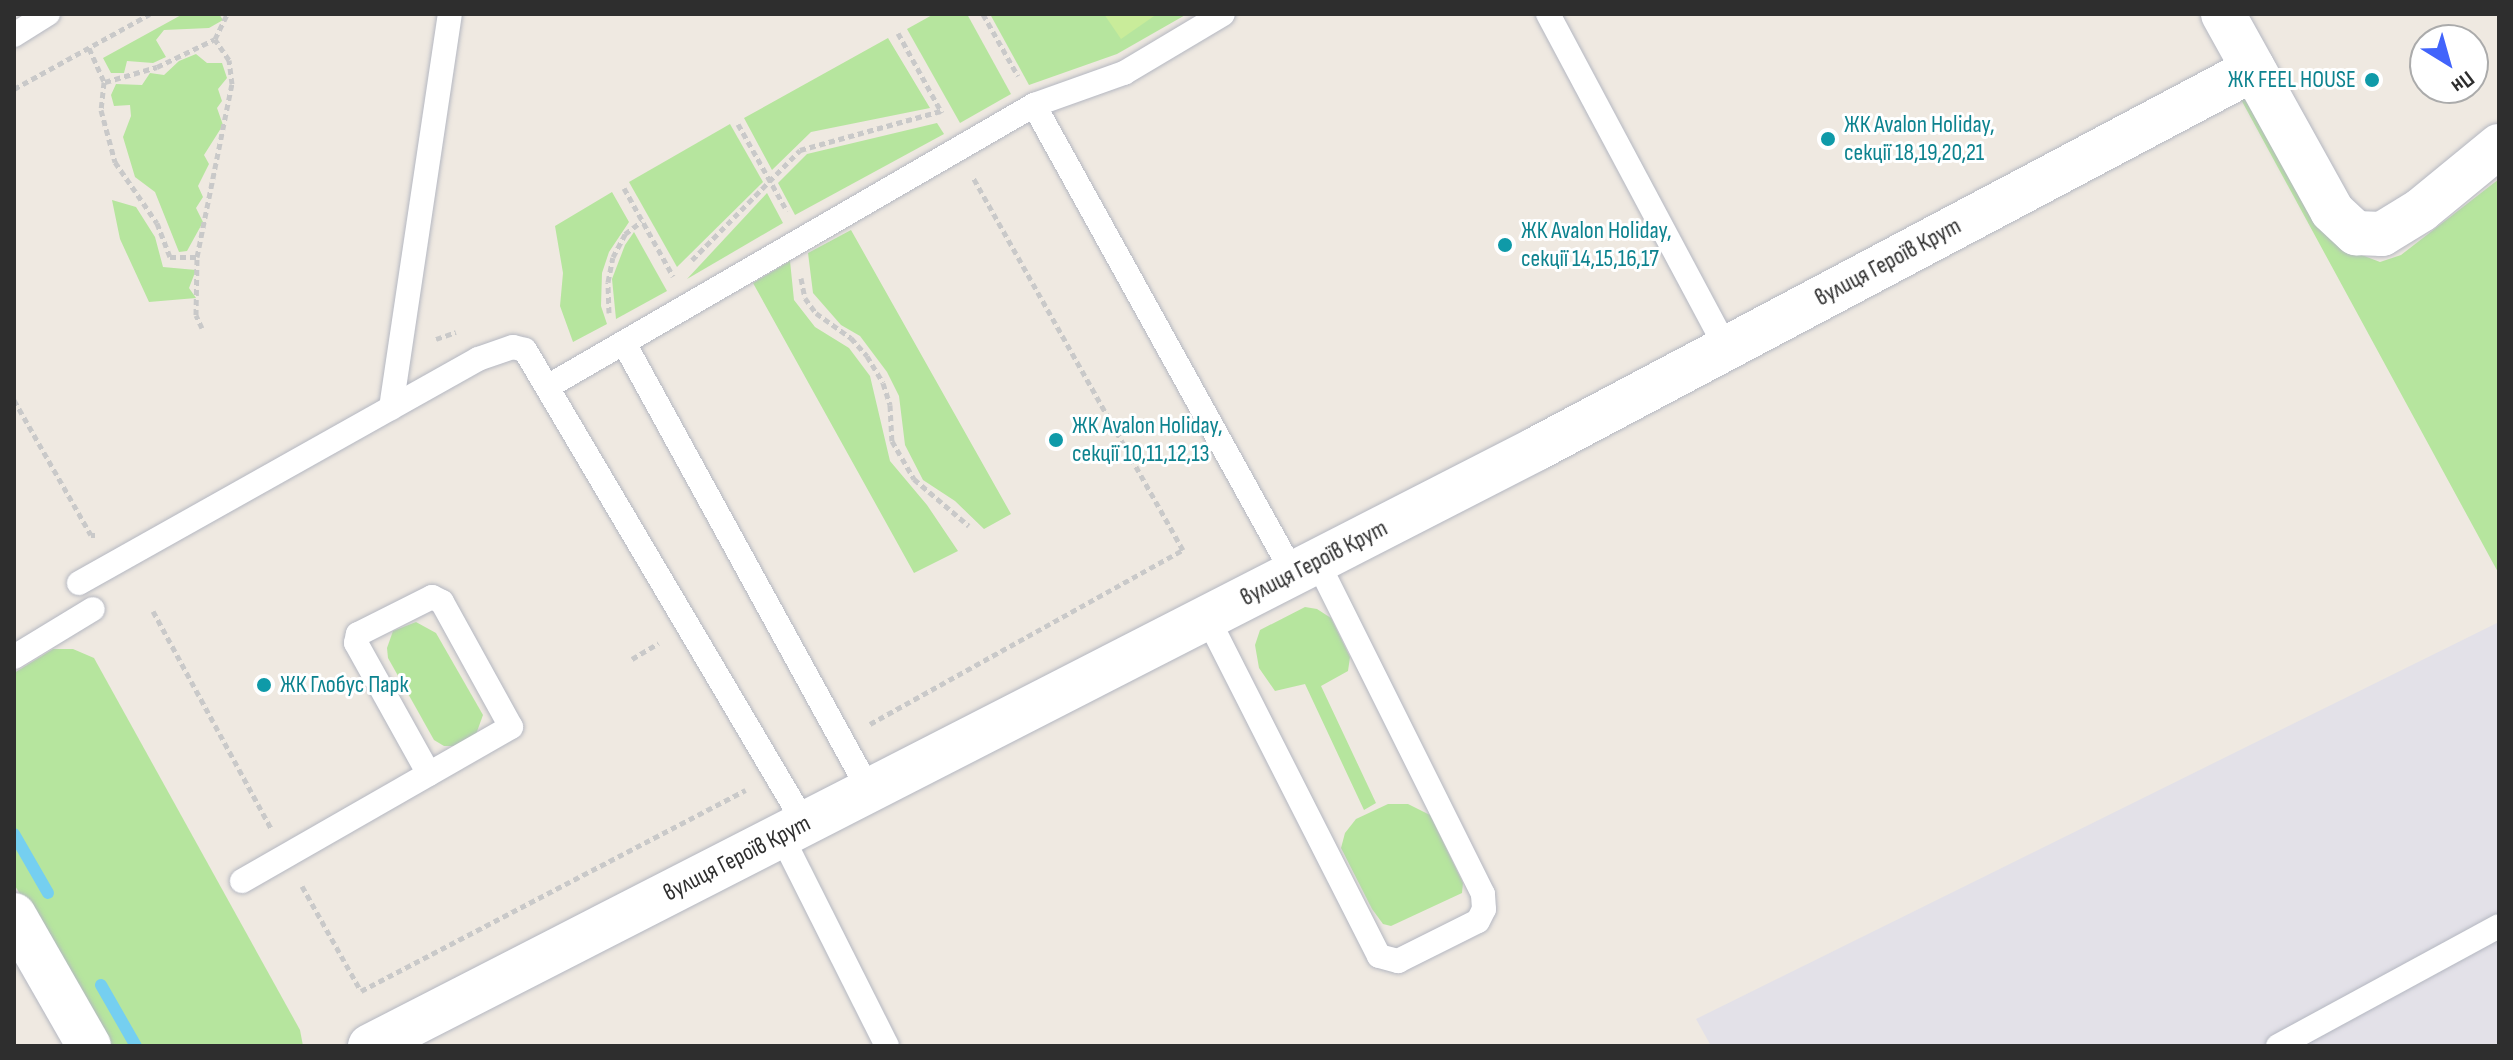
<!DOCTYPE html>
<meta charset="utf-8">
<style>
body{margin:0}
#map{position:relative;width:2513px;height:1060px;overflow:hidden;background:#efe9e1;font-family:"Sofia Sans Condensed",sans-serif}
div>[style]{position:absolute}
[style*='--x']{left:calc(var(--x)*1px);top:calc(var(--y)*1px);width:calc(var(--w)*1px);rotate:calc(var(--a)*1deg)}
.industrial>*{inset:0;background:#e3e1e8}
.green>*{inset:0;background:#b6e59e}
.pitch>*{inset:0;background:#c9ec9a}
.stream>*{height:12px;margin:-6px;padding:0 6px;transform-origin:6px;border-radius:6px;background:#75cff0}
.path>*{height:5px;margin-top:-2.5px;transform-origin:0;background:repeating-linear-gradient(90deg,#c9c9c9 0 6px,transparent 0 10px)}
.roads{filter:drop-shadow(0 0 2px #b4b7c1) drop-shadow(0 0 2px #b4b7c1)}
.service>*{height:24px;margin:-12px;padding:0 12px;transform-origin:12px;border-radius:12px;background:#fff}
.minor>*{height:44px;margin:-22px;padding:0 22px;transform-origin:22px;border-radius:22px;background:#fff}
.dots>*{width:22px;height:22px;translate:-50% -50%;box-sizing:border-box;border:4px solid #fff;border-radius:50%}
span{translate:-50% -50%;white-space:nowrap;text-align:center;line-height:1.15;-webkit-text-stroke:6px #fff;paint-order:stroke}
.culture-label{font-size:24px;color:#0d838f}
.right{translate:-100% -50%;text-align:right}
.left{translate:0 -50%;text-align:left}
.street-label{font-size:24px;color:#2e2e2e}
.frame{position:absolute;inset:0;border:16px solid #2e2e2e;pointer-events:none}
.north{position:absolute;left:2409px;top:24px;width:80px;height:80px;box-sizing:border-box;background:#fff;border:2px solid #ababab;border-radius:50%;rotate:143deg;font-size:22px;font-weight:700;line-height:32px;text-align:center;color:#2e2e2e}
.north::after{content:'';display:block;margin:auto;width:28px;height:36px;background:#4264fb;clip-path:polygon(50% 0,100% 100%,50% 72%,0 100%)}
</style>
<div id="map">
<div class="industrial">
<div style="clip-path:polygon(2499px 622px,2499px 1046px,1711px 1046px,1696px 1019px)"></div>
</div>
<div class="green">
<div style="clip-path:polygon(183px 14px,219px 14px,223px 20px,209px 28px,164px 30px,156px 40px,166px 57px,153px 63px,127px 61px,124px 73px,111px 73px,103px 58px)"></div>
<div style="clip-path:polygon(934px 14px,967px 14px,1011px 94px,960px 123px,907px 29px)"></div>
<div style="clip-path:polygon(990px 14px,1187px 14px,1117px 54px,1029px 85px)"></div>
<div style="clip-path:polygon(888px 38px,930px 108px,811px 132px,772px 170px,744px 118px)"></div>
<div style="clip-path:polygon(196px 54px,207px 63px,222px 63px,227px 78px,218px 89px,222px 101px,217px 108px,223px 125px,204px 155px,209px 164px,198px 186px,203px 197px,196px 208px,203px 222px,187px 251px,179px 252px,155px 192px,135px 177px,123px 137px,131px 116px,130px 105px,114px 106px,111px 95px,116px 84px,142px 85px,150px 73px,164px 75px,179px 61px)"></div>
<div style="clip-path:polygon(2251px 86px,2354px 252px,2380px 262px,2401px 255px,2499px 179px,2499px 574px,2238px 94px)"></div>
<div style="clip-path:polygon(937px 123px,944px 134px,795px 215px,778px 183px,807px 154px)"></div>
<div style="clip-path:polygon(730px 124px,763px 182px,677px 267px,629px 182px)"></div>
<div style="clip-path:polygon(612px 192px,629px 222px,609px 252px,602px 273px,601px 306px,607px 324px,573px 342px,560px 306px,563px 273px,555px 226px)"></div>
<div style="clip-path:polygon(767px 193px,783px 223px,687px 279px)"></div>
<div style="clip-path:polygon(112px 200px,136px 207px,155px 237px,163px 267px,196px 270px,189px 288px,196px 298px,149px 302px,120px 239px)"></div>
<div style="clip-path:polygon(851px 230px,1011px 514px,984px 529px,955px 501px,923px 480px,905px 445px,899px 396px,887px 372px,860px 336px,841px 325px,813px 293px,808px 253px)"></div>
<div style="clip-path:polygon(634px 232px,667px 291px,616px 319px,612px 279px,625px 245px)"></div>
<div style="clip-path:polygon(790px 261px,794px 300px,815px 327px,849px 348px,870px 376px,890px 461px,927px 505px,958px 551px,914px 573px,753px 283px)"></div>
<div style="clip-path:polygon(1305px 607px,1317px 609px,1331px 618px,1350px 657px,1348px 671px,1321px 686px,1376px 803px,1364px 810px,1305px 684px,1275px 691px,1259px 668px,1255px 645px,1260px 630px)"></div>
<div style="clip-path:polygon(416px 622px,436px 633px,483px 715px,475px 737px,461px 746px,444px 746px,434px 740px,388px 658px,387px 648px,393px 631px)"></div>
<div style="clip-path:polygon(53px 649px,73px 649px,94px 658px,300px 1030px,303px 1046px,110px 1046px,14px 884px,14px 673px)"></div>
<div style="clip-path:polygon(1388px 804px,1408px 804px,1430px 815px,1463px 883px,1462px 893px,1391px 926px,1383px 924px,1372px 909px,1341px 848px,1345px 833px,1356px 819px)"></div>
</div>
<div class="pitch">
<div style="clip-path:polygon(1104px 14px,1157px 14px,1121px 39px)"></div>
</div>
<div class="stream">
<div style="--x:14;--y:834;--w:68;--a:60"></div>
<div style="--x:101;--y:985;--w:70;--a:60.2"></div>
</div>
<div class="path">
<div style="--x:983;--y:14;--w:71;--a:60.6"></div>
<div style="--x:898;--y:33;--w:91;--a:61.2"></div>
<div style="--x:89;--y:48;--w:37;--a:66"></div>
<div style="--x:104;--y:82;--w:28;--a:96"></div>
<div style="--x:101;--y:110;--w:54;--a:74.9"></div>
<div style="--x:115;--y:162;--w:74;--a:55.5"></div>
<div style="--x:157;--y:223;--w:36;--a:69"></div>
<div style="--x:170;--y:257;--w:27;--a:0"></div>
<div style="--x:105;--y:82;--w:54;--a:-16.1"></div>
<div style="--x:157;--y:67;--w:64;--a:-25.8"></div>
<div style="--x:14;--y:89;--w:155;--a:-28.9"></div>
<div style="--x:738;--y:124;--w:100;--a:60.6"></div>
<div style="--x:624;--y:188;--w:101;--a:60.9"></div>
<div style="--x:692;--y:260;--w:154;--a:-45.5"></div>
<div style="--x:800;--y:150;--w:146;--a:-15.5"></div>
<div style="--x:801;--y:278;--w:20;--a:79"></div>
<div style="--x:805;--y:298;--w:19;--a:54"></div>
<div style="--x:816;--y:313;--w:43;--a:35.5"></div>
<div style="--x:851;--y:338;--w:24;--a:48"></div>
<div style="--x:867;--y:356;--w:31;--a:59"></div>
<div style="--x:883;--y:383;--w:23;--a:72"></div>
<div style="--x:890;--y:405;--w:36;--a:87"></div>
<div style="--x:892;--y:441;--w:44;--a:59.9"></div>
<div style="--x:914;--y:479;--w:72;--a:40.5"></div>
<div style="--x:609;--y:313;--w:31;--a:-92"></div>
<div style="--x:608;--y:282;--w:25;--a:-79"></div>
<div style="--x:613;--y:257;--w:26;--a:-62"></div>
<div style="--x:625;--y:234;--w:21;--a:-37"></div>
<div style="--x:202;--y:328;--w:14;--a:-115"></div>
<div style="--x:196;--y:315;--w:58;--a:-89"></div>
<div style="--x:197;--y:257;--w:177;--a:-78.6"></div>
<div style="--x:232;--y:84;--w:24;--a:-97"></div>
<div style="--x:229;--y:60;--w:25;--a:-124"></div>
<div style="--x:215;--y:39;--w:28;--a:-64"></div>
<div style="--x:436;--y:339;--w:21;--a:-19"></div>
<div style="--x:14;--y:400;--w:155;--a:60.3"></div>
<div style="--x:91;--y:535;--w:4;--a:0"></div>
<div style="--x:153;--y:611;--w:247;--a:61.5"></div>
<div style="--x:632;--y:659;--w:31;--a:-31"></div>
<div style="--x:870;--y:724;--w:358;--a:-29.1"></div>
<div style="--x:1183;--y:550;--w:428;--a:-119.4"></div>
<div style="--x:302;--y:886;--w:120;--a:60.7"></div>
<div style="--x:361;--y:991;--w:434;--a:-27.6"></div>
</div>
<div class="roads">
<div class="service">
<div style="--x:1548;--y:14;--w:378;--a:61.9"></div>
<div style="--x:14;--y:35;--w:40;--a:-32"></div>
<div style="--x:1034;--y:105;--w:535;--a:61.04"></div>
<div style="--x:624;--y:343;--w:510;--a:61.27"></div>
<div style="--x:547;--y:387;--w:563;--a:-30.07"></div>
<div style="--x:1034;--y:105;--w:96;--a:-19.6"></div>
<div style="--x:1124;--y:73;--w:115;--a:-30.8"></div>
<div style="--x:391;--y:408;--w:398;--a:-81.5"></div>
<div style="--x:79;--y:583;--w:458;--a:-29.3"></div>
<div style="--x:478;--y:359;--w:37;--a:-19"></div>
<div style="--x:513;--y:347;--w:12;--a:14"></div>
<div style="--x:525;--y:350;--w:551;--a:59.43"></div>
<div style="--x:1207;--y:617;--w:380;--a:63.1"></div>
<div style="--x:1379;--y:956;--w:20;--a:15"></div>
<div style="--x:1398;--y:961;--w:89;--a:-26.6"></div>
<div style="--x:1478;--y:921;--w:13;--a:-63"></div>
<div style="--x:1484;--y:909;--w:15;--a:-94"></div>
<div style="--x:1483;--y:894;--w:372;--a:-116.5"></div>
<div style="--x:14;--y:657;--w:92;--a:-31.3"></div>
<div style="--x:781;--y:835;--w:236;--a:63.3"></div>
<div style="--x:242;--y:881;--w:310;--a:-29.8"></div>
<div style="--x:511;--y:727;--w:143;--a:-118.9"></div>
<div style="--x:442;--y:602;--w:11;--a:-153"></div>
<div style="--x:432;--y:597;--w:83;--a:153.4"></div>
<div style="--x:358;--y:634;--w:9;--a:103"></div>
<div style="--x:356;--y:643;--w:150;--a:60.9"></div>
<div style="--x:2278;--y:1046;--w:251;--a:-28.5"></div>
</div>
<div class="minor">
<div style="--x:2223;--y:14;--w:225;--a:61"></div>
<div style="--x:2332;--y:211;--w:33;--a:43"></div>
<div style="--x:2356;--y:233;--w:26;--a:2"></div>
<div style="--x:2382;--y:234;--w:46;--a:-31.6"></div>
<div style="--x:2421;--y:210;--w:101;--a:-39.4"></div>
<div style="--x:14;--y:915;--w:151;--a:60.2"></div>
<div style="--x:370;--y:1046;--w:1310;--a:-27.11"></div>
<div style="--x:1536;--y:449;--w:812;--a:-27.89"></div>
</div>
</div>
<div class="dots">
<div style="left:2372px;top:80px;background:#0f9aa8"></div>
<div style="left:1828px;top:139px;background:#0f9aa8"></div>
<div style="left:1505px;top:245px;background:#0f9aa8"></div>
<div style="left:1056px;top:440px;background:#0f9aa8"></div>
<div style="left:264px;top:685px;background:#0f9aa8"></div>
</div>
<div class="culture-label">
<span class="right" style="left:2356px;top:80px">ЖК FEEL HOUSE</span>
<span class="left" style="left:1844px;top:139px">ЖК Avalon Holiday,<br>секції 18,19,20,21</span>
<span class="left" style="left:1521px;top:245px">ЖК Avalon Holiday,<br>секції 14,15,16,17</span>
<span class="left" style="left:1072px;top:440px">ЖК Avalon Holiday,<br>секції 10,11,12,13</span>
<span class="left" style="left:280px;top:685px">ЖК Глобус Парк</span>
</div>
<div class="street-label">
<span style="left:1888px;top:262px;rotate:-28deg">вулиця Героїв Крут</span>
<span style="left:1314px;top:563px;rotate:-27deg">вулиця Героїв Крут</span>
<span style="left:737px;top:858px;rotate:-27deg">вулиця Героїв Крут</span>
</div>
<div class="frame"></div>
<div class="north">Пн</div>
</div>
